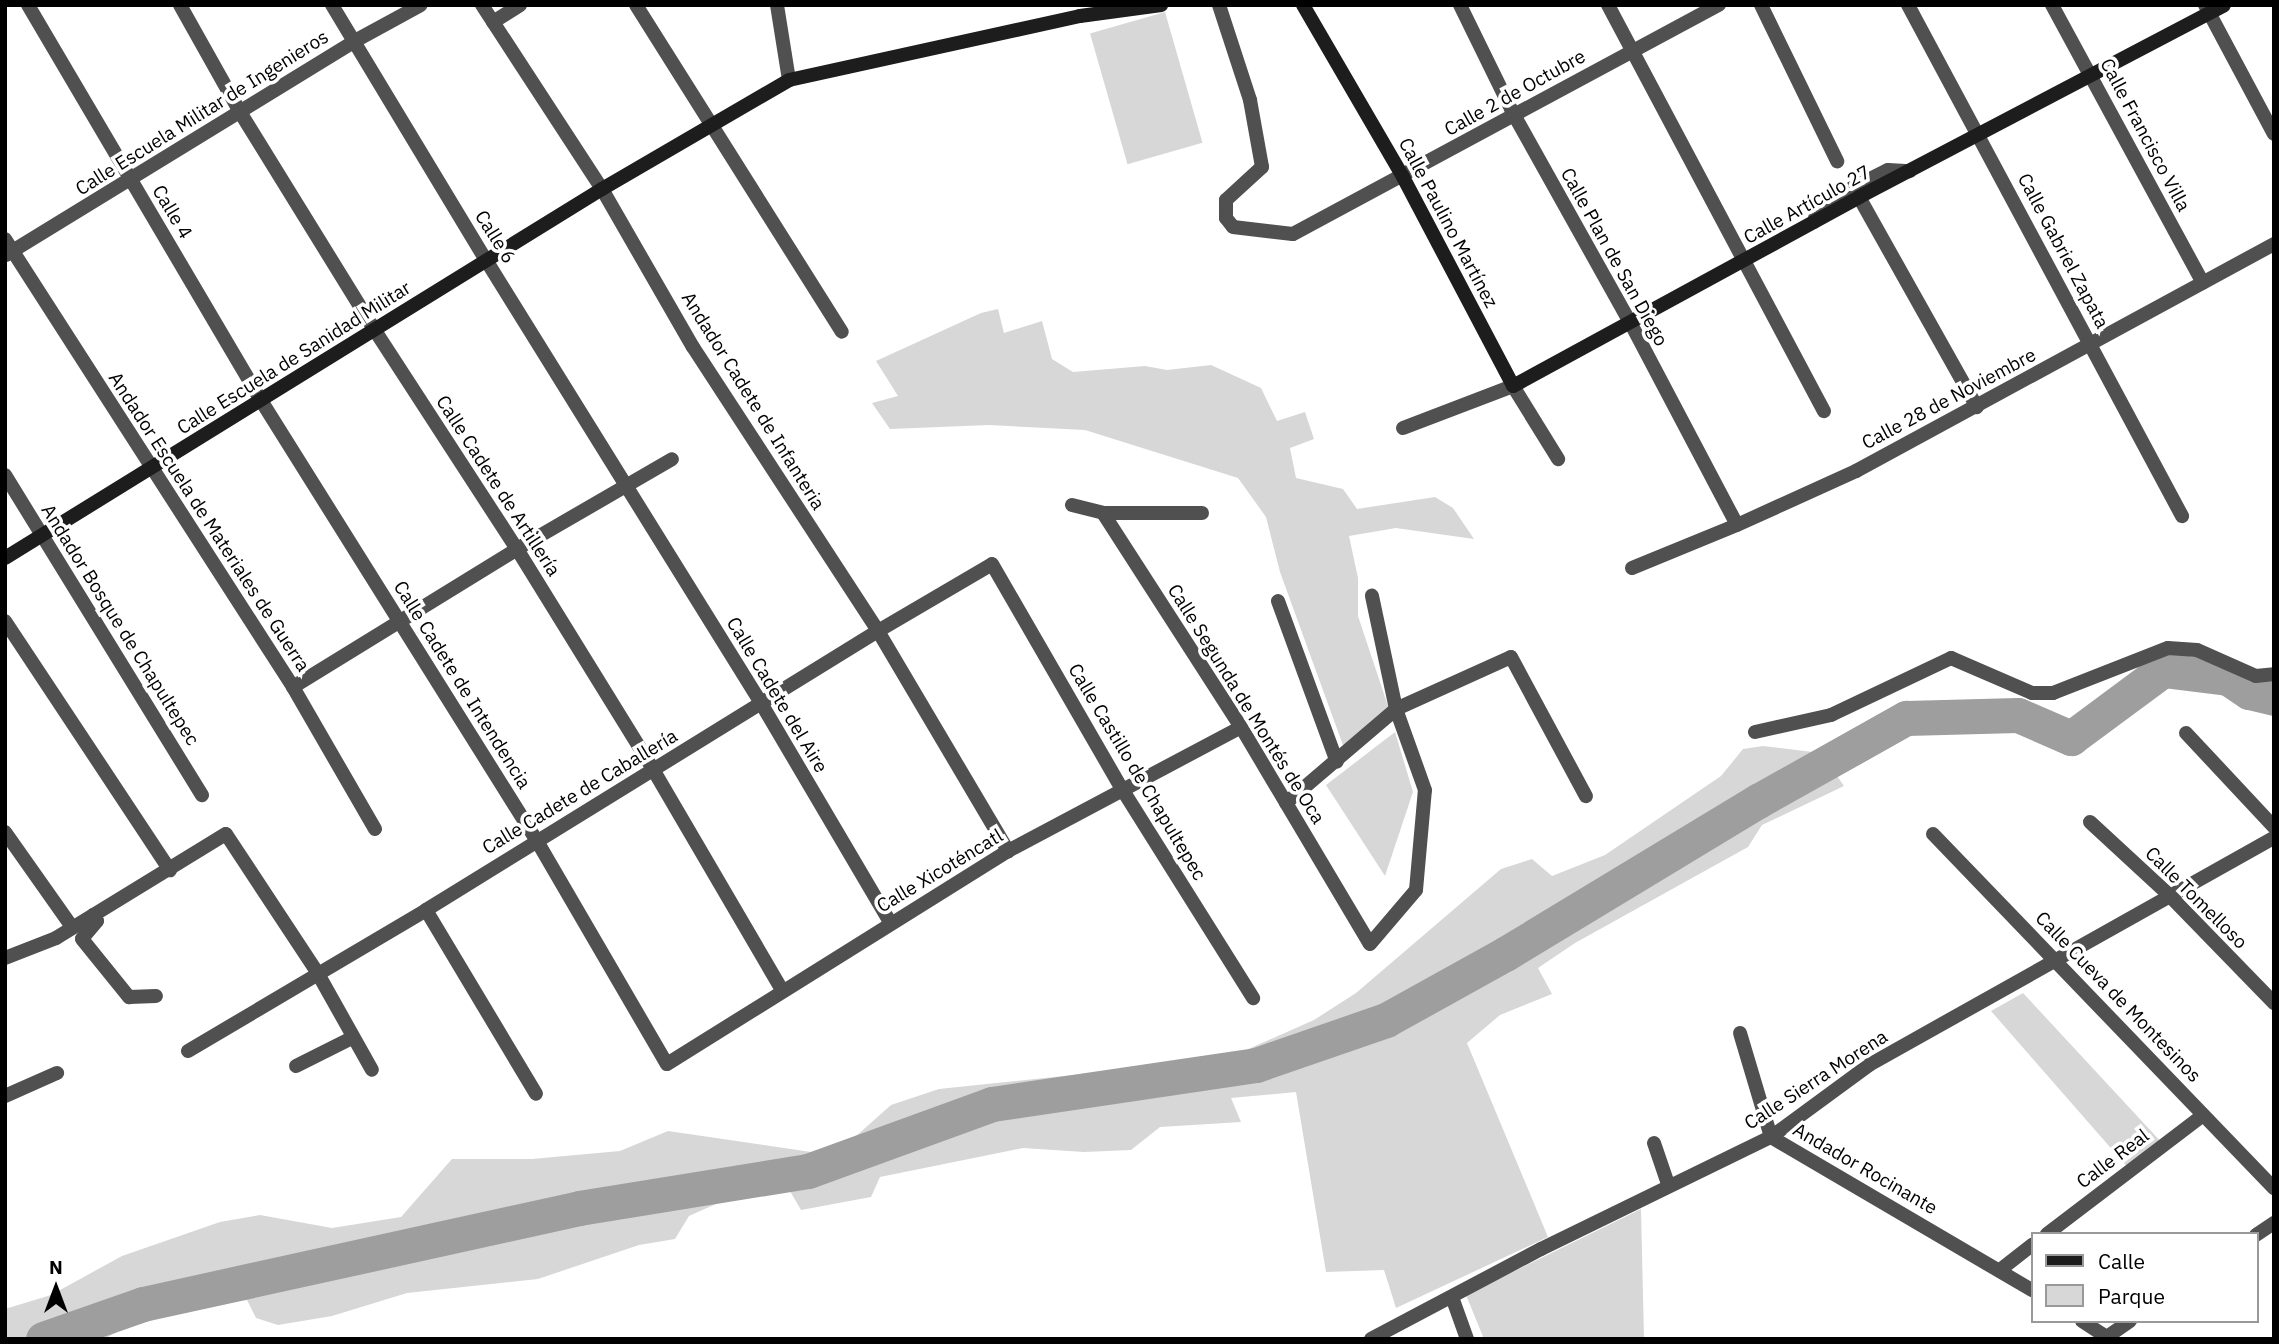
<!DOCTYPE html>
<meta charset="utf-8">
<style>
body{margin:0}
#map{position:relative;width:2279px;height:1344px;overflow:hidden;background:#fff;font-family:"IBM Plex Sans",sans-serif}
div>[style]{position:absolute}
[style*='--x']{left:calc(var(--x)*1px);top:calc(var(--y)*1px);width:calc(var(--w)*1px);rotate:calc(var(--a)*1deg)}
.green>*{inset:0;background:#d7d7d7;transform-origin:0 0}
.river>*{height:35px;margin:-17.5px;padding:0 17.5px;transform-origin:17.5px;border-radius:17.5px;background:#9e9e9e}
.street>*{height:14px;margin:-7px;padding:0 7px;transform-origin:7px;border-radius:7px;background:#505050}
.secondary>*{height:14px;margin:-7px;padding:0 7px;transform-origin:7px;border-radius:7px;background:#1d1d1d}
span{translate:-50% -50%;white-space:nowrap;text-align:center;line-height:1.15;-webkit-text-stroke:7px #fff;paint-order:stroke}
.street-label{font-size:19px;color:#000}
.frame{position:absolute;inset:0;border:7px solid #000;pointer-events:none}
.legend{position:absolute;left:2031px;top:1232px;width:228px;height:91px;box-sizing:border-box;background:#fff;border:2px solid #999;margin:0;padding:9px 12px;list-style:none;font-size:21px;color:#000}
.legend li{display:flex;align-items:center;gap:14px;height:35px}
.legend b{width:35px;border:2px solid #999}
.north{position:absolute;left:21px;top:1253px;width:70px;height:70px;-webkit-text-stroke:5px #fff;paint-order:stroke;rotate:0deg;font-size:19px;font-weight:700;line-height:28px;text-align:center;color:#000}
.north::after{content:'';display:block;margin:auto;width:24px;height:32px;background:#000;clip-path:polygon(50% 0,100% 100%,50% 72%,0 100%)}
</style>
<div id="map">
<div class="green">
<div style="left:1165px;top:12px;width:136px;height:78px;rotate:74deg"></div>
<div style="clip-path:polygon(998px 309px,1004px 333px,1042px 321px,1052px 359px,1073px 372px,1145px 366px,1167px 370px,1211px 365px,1261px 388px,1277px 421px,1305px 412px,1314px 439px,1290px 448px,1296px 478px,1343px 489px,1357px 509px,1435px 497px,1453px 508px,1474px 539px,1396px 528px,1349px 536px,1358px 578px,1358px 616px,1389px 709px,1344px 748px,1280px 572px,1266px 517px,1238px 478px,1085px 430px,989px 425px,890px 429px,872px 403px,898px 396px,876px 361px,981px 313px)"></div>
<div style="clip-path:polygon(1395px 732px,1413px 792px,1385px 876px,1326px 785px)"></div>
<div style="clip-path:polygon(1763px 746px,1821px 753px,1844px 786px,1762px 825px,1748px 847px,1575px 943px,1538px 968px,1552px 994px,1500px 1015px,1467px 1043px,1548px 1237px,1396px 1308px,1384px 1270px,1326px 1272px,1296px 1092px,1231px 1098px,1241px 1122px,1160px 1127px,1131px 1150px,1084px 1152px,1023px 1148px,880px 1177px,871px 1197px,801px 1210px,787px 1186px,754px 1187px,689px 1216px,675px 1239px,639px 1245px,538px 1279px,407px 1293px,332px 1316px,278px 1325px,256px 1318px,247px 1300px,159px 1309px,104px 1339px,5px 1339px,5px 1309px,51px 1295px,122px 1256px,220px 1222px,260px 1215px,332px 1228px,401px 1217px,452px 1159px,532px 1159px,620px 1151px,668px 1131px,818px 1153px,855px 1137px,891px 1105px,939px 1089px,1226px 1059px,1314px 1020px,1356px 993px,1501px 869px,1532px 859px,1552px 876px,1605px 855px,1721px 776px,1743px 749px)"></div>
<div style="clip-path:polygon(2023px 993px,2164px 1145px,2130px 1170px,1991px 1011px)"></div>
<div style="clip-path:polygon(1641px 1209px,1644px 1339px,1484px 1339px,1466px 1295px)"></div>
</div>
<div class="river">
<div style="--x:43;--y:1339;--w:106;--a:-19.3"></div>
<div style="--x:143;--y:1304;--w:446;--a:-12.4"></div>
<div style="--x:579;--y:1208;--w:232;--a:-9.2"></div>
<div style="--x:808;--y:1171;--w:196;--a:-20"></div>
<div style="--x:992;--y:1104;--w:267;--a:-8.4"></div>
<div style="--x:1256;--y:1065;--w:138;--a:-19.1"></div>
<div style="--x:1386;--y:1020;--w:136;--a:-29"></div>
<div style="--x:1505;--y:954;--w:296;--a:-31.2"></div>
<div style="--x:1758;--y:801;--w:170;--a:-29.3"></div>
<div style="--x:1906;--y:718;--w:112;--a:-1.5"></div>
<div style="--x:2018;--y:715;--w:58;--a:23.5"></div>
<div style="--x:2071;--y:738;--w:114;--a:-36.5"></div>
<div style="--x:2163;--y:670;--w:65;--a:7"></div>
<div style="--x:2228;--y:678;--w:25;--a:34"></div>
<div style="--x:2249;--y:692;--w:26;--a:13"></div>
</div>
<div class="street">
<div style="--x:28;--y:5;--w:461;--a:59.5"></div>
<div style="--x:262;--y:402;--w:518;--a:57.94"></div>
<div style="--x:537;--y:841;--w:258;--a:59.8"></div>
<div style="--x:667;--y:1064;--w:402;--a:-32"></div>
<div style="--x:1008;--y:851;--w:264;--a:-28"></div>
<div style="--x:180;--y:5;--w:123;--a:60.7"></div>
<div style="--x:240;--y:112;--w:255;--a:58.3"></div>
<div style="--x:374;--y:329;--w:262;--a:57"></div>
<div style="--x:517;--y:549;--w:261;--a:58.3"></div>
<div style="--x:654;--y:771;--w:254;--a:59.7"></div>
<div style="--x:332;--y:5;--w:298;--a:58.9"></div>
<div style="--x:486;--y:260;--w:521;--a:58.17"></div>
<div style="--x:761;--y:703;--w:256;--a:59.5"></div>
<div style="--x:482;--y:5;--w:220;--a:56.9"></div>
<div style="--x:602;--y:189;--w:182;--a:60.1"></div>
<div style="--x:693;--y:347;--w:339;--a:56.9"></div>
<div style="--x:878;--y:631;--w:256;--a:59.4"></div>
<div style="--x:636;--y:5;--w:386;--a:57.8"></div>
<div style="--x:777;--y:5;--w:76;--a:80.9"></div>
<div style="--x:1219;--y:5;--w:100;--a:71.9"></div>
<div style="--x:1250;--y:100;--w:68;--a:79.8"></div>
<div style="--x:1262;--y:167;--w:49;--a:137.5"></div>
<div style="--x:1226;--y:200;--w:18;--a:90"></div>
<div style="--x:1226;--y:218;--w:11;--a:52"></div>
<div style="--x:1233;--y:227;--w:60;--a:6.7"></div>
<div style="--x:1293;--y:234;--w:484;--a:-28.3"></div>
<div style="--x:1460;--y:5;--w:120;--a:63.9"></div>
<div style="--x:1513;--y:113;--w:240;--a:60.8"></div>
<div style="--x:1630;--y:322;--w:229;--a:62.2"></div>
<div style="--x:1608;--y:5;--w:460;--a:62"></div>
<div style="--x:1761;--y:5;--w:174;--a:64"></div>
<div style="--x:1908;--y:5;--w:580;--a:61.8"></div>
<div style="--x:2052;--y:5;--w:316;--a:61.5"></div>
<div style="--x:2205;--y:5;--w:146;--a:61.9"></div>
<div style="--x:493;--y:22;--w:32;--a:-32"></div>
<div style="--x:1859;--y:197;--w:241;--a:60.7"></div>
<div style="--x:1814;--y:222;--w:16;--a:-75"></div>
<div style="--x:1818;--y:207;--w:39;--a:-29"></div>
<div style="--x:1852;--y:188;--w:40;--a:-26.6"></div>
<div style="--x:1888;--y:170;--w:22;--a:3"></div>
<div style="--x:5;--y:239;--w:533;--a:57.26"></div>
<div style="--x:293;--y:687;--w:164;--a:60"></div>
<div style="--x:6;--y:255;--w:407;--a:-31.5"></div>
<div style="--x:353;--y:42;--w:77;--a:-28.6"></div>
<div style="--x:1403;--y:428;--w:118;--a:-20.9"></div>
<div style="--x:1513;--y:386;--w:86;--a:58.3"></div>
<div style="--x:5;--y:475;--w:376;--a:58.4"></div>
<div style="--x:1072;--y:505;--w:32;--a:14"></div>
<div style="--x:1103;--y:513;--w:99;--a:0"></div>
<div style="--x:1103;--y:513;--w:255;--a:57.2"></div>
<div style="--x:1241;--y:727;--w:252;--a:59.3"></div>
<div style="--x:1370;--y:944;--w:71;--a:-49.6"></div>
<div style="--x:1416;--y:890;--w:100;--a:-84.9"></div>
<div style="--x:1425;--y:790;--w:86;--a:-109.7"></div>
<div style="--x:1396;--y:709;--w:116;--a:-102"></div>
<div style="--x:1632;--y:568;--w:113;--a:-22.3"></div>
<div style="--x:1737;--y:525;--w:131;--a:-24.4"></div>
<div style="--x:1856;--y:471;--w:476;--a:-28.5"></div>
<div style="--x:1278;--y:601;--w:171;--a:69.9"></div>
<div style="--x:5;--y:621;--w:299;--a:56.5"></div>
<div style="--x:293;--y:687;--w:263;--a:-31.6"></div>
<div style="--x:517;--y:549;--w:179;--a:-30.1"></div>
<div style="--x:1755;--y:732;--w:78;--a:-12.6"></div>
<div style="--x:1831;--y:715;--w:133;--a:-25.4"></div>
<div style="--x:1951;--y:658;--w:88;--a:23.4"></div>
<div style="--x:2032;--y:693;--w:21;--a:0"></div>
<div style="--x:2053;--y:693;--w:123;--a:-21.4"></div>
<div style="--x:2168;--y:648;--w:29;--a:4"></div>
<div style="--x:2197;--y:650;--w:64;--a:23.8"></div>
<div style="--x:2256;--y:676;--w:18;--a:-6"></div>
<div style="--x:2186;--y:733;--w:129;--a:46.9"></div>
<div style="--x:1286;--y:803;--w:145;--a:-40.5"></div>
<div style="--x:1396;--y:709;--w:126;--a:-24.3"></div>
<div style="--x:1511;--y:657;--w:158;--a:61.7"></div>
<div style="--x:2090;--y:822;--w:108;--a:42.7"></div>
<div style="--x:2169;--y:895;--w:151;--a:45.8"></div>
<div style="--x:5;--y:832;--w:116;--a:54.8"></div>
<div style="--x:1933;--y:834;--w:492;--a:46.1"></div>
<div style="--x:426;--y:910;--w:214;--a:59.1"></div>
<div style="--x:93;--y:915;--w:7;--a:56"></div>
<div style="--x:97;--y:921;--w:23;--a:130"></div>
<div style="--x:82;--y:939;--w:75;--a:51"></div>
<div style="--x:129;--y:997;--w:27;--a:-2"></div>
<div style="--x:5;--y:958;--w:55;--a:-21.4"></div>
<div style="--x:56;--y:938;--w:199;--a:-31.5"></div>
<div style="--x:226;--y:834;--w:165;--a:56.6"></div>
<div style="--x:317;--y:972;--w:112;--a:60.7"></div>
<div style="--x:1740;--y:1033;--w:109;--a:73.4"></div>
<div style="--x:1771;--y:1137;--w:303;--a:30.4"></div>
<div style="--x:188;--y:1051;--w:277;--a:-30.6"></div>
<div style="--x:426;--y:910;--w:531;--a:-31.69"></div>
<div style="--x:878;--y:631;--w:132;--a:-30.4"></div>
<div style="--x:992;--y:564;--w:260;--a:60"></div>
<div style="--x:1122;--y:789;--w:247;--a:57.9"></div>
<div style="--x:296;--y:1066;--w:63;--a:-26.6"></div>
<div style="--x:5;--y:1096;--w:57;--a:-23.9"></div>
<div style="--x:1654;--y:1143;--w:43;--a:71.1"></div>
<div style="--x:2047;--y:1234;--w:196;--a:-37.3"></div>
<div style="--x:2256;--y:1235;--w:22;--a:-34"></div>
<div style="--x:2000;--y:1270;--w:41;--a:-38"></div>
<div style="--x:1452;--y:1297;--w:45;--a:70.3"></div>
<div style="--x:2082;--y:1321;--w:30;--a:33"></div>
<div style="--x:1371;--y:1339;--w:192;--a:-27.9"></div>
<div style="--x:1541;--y:1249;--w:256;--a:-26"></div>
<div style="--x:1771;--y:1137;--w:122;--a:-36.3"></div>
<div style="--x:1869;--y:1065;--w:464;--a:-29.3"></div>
<div style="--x:2104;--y:1339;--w:32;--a:-35"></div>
</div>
<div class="secondary">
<div style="--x:1303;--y:5;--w:199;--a:59.8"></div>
<div style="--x:1403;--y:177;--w:236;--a:62.2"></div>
<div style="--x:1513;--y:386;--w:394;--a:-28.6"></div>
<div style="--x:1859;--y:197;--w:412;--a:-27.7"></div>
<div style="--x:5;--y:558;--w:702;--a:-31.72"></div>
<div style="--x:602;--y:189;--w:216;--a:-30.2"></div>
<div style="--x:789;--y:80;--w:298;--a:-12.4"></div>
<div style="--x:1080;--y:16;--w:82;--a:-7.7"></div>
</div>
<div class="street-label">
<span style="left:1515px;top:93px;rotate:-29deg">Calle 2 de Octubre</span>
<span style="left:202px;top:113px;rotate:-32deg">Calle Escuela Militar de Ingenieros</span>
<span style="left:2145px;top:135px;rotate:62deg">Calle Francisco Villa</span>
<span style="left:1807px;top:205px;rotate:-29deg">Calle Artículo 27</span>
<span style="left:172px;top:212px;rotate:59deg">Calle 4</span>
<span style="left:1448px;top:223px;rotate:62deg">Calle Paulino Martínez</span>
<span style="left:495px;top:237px;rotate:58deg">Calle 6</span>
<span style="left:2063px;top:251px;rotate:62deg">Calle Gabriel Zapata</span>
<span style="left:1614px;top:257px;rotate:61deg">Calle Plan de San Diego</span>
<span style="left:294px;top:358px;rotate:-32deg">Calle Escuela de Sanidad Militar</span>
<span style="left:1949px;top:399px;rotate:-28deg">Calle 28 de Noviembre</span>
<span style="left:753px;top:401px;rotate:58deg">Andador Cadete de Infanteria</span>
<span style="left:498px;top:486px;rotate:57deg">Calle Cadete de Artillería</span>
<span style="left:209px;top:522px;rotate:57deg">Andador Escuela de Materiales de Guerra</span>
<span style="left:120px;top:625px;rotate:58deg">Andador Bosque de Chapultepec</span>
<span style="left:462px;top:685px;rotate:58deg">Calle Cadete de Intendencia</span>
<span style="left:777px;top:695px;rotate:59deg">Calle Cadete del Aire</span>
<span style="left:1246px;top:704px;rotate:58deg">Calle Segunda de Montés de Oca</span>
<span style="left:1137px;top:772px;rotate:59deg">Calle Castillo de Chapultepec</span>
<span style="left:580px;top:792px;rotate:-31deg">Calle Cadete de Caballería</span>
<span style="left:940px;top:871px;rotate:-31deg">Calle Xicoténcatl</span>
<span style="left:2196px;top:898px;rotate:45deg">Calle Tomelloso</span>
<span style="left:2118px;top:997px;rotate:46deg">Calle Cueva de Montesinos</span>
<span style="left:1816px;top:1080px;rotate:-33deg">Calle Sierra Morena</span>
<span style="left:2113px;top:1159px;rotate:-37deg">Calle Real</span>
<span style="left:1865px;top:1169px;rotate:30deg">Andador Rocinante</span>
</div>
<div class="frame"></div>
<ul class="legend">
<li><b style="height:9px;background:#1d1d1d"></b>Calle</li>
<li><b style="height:19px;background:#d7d7d7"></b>Parque</li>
</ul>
<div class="north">N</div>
</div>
